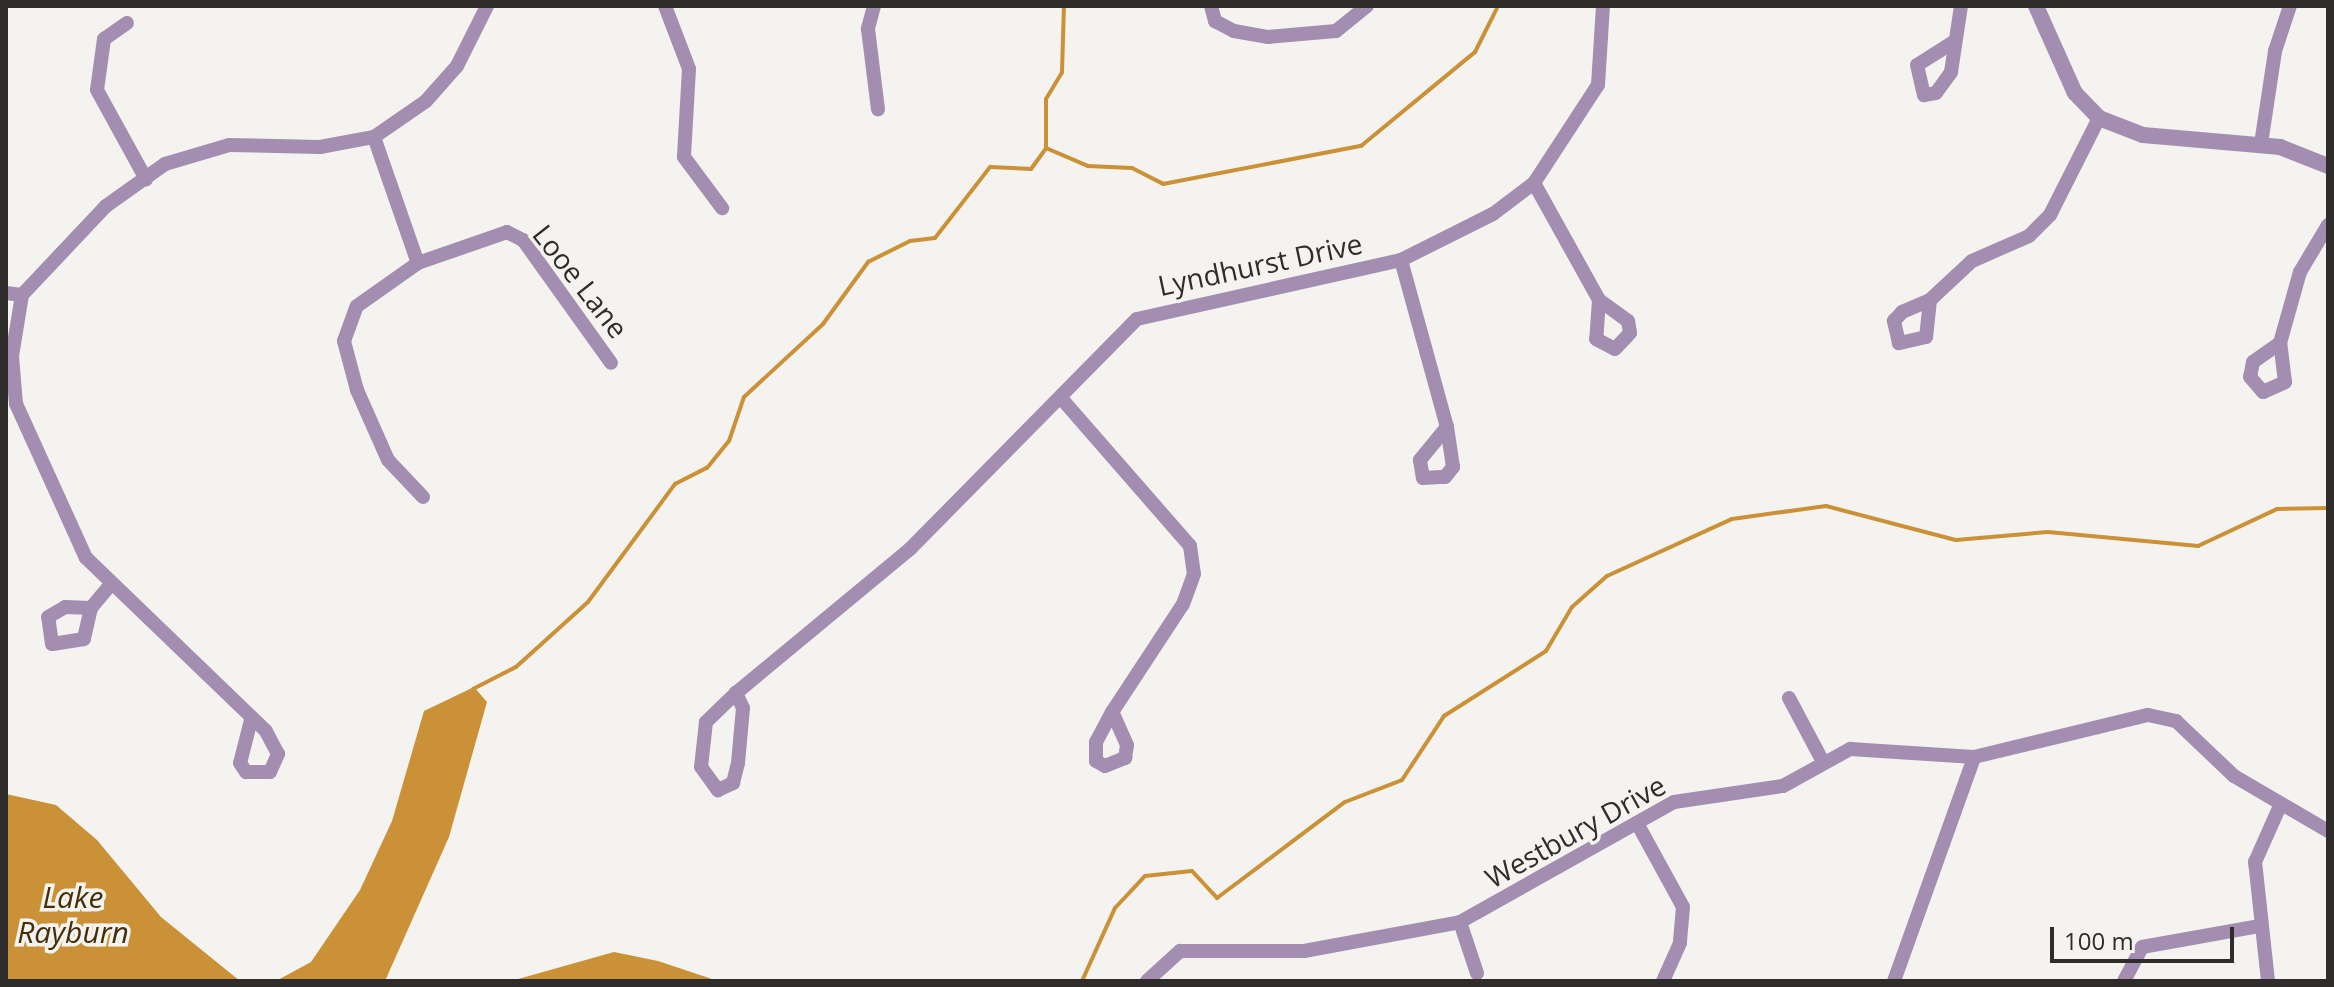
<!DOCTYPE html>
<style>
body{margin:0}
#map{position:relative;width:2334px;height:987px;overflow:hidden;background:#f5f3ef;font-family:"Open Sans",sans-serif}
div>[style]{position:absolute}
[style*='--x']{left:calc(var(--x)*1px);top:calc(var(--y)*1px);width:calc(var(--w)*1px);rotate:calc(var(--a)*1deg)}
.water>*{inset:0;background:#ca9137}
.stream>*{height:4px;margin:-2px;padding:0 2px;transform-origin:2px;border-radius:2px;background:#ca9137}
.minor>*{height:14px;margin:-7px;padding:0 7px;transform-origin:7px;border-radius:7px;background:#a38eb1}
.tertiary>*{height:16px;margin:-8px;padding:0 8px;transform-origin:8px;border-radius:8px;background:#a38eb1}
span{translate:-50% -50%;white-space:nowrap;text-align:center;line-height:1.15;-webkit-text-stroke:7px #f5f3ef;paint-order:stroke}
.street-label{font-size:28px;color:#2e2d2b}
.water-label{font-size:30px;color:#462f08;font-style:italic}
.frame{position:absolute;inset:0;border:8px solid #2e2d2b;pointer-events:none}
.scale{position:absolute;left:2050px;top:927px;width:184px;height:36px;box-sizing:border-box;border:4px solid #2e2d2b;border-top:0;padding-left:10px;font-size:24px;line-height:28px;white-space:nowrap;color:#2e2d2b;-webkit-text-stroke:6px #f5f3ef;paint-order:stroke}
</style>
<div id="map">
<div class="water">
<div style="clip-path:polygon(474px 687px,487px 702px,449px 837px,385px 981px,276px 981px,311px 962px,360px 890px,392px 821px,424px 711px)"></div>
<div style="clip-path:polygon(6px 794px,56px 805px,97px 840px,161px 917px,240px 981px,6px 981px)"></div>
<div style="clip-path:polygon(614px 952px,658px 961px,718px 981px,511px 981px)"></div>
</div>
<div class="stream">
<div style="--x:1046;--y:148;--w:46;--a:23.2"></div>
<div style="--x:1088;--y:166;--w:44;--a:2.6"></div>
<div style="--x:1132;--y:168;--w:35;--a:27"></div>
<div style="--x:1163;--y:184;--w:202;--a:-10.9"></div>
<div style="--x:1361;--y:146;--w:148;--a:-39.5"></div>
<div style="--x:1475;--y:52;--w:51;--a:-63.4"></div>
<div style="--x:473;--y:689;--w:48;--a:-27.1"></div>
<div style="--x:516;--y:667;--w:97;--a:-42.1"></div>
<div style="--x:588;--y:602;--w:147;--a:-53.6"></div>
<div style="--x:675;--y:484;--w:36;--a:-27"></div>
<div style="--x:707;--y:468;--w:35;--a:-51"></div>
<div style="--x:729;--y:441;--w:46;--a:-71.2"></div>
<div style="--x:744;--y:397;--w:108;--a:-42.7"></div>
<div style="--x:823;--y:324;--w:77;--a:-54"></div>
<div style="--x:868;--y:262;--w:47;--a:-26.6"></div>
<div style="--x:910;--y:241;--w:25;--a:-7"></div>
<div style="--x:935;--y:238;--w:90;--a:-52.2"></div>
<div style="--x:990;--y:167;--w:41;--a:2.8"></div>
<div style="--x:1031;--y:169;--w:26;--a:-54"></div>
<div style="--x:1046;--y:148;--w:49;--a:-90"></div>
<div style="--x:1046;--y:99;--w:31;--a:-59"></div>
<div style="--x:1062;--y:72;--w:66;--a:-88.3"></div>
<div style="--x:1082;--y:981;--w:80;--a:-65.7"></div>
<div style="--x:1115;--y:908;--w:44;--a:-46.8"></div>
<div style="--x:1145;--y:876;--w:47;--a:-6.1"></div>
<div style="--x:1192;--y:871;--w:37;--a:47"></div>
<div style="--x:1217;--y:898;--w:160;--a:-36.9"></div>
<div style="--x:1345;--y:802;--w:61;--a:-21.1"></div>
<div style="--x:1402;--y:780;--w:77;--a:-56.7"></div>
<div style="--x:1444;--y:716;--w:121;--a:-32.5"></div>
<div style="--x:1546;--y:651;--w:51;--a:-59.4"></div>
<div style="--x:1572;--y:607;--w:47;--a:-41.5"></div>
<div style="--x:1607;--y:576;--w:137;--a:-24.5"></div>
<div style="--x:1732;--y:519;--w:95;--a:-7.9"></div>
<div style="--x:1826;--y:506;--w:134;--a:14.7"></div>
<div style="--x:1956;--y:540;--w:92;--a:-5"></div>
<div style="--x:2048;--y:532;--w:151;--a:5.3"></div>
<div style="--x:2198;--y:546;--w:87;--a:-25.1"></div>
<div style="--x:2277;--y:509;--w:51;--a:-1.1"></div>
</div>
<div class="minor">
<div style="--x:665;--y:6;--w:67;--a:69.1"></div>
<div style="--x:689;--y:69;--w:88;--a:93.3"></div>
<div style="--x:684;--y:157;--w:64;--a:53.3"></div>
<div style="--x:874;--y:6;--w:24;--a:105"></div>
<div style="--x:868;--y:29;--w:81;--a:82.9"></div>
<div style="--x:1211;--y:6;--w:16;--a:75"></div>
<div style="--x:1215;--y:21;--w:21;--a:28"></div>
<div style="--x:1234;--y:31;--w:35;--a:10"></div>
<div style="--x:1268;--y:37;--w:68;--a:-5"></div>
<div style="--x:1336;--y:31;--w:40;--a:-39"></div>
<div style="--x:127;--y:23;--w:28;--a:145"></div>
<div style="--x:104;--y:39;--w:51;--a:97.8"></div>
<div style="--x:97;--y:90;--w:102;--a:61.2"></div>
<div style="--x:1952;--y:43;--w:41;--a:147.8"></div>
<div style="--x:1917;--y:65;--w:31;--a:77"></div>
<div style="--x:1924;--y:95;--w:12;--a:-9"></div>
<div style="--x:1936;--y:93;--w:26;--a:-54"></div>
<div style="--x:1951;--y:72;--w:67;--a:-81.4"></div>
<div style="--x:374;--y:137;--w:133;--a:70.8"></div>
<div style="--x:2261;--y:144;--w:94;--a:-81.4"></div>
<div style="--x:2275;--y:51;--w:47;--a:-71.6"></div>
<div style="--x:1534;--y:183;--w:134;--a:60.9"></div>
<div style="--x:1599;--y:300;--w:39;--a:94"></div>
<div style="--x:1596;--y:339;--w:21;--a:28"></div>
<div style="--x:1615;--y:349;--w:22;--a:-47"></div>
<div style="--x:1630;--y:333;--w:12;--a:-99"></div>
<div style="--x:1628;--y:321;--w:36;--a:-144"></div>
<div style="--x:1401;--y:260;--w:173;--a:74.6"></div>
<div style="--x:1447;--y:427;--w:43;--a:129.3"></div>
<div style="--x:1420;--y:460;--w:18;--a:81"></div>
<div style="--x:1423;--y:478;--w:22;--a:-3"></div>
<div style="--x:1445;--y:477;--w:13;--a:-51"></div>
<div style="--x:1453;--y:467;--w:40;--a:-98.5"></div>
<div style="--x:6;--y:293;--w:16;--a:7"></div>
<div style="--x:1930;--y:300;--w:37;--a:96"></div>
<div style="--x:1926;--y:337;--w:28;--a:167"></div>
<div style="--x:1899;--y:343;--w:23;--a:-103"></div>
<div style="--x:1894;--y:321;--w:12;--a:-48"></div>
<div style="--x:1902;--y:312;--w:30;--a:-23"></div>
<div style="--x:1930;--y:300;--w:57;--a:-42.9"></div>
<div style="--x:1972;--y:261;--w:62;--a:-23.7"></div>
<div style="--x:2029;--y:236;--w:30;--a:-45"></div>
<div style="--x:2050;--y:215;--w:109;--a:-63.2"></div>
<div style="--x:2280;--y:343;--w:33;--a:145"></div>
<div style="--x:2253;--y:362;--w:15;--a:101"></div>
<div style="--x:2250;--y:377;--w:20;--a:49"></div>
<div style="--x:2263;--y:392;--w:24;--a:-24"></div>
<div style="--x:2285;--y:382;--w:39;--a:-97"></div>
<div style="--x:2280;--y:343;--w:74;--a:-74.3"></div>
<div style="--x:2300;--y:272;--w:55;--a:-59.2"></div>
<div style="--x:1061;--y:398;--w:196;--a:48.9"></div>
<div style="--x:1190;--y:546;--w:28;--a:82"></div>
<div style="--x:1194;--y:574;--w:32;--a:110"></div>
<div style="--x:1183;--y:604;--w:129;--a:123.3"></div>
<div style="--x:1112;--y:712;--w:34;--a:118"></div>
<div style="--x:1096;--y:742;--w:19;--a:90"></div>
<div style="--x:1096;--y:761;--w:10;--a:29"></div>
<div style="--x:1105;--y:766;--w:22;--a:-22"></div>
<div style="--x:1125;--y:758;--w:13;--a:-81"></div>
<div style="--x:1127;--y:745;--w:36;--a:-114"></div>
<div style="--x:423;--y:497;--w:51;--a:-133.4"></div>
<div style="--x:388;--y:460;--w:77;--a:-113.9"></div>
<div style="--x:357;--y:390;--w:51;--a:-104.9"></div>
<div style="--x:344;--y:341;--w:37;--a:-70"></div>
<div style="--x:357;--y:306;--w:75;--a:-35.2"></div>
<div style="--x:418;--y:263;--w:94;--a:-19.2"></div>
<div style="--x:507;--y:232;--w:18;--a:27"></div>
<div style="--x:523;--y:240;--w:151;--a:54.4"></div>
<div style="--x:91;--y:608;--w:32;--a:103"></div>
<div style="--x:84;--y:639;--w:32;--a:171"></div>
<div style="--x:52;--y:644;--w:27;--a:-98"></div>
<div style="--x:48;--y:617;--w:20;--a:-30"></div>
<div style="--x:65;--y:607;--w:26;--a:2"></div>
<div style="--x:91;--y:608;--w:31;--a:-50"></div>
<div style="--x:736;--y:693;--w:42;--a:136"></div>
<div style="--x:706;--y:722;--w:45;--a:96.3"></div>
<div style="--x:701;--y:767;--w:29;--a:54"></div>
<div style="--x:718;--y:790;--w:17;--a:-25"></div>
<div style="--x:733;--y:783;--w:21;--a:-76"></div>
<div style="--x:738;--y:763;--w:55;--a:-84.8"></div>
<div style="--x:743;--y:708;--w:17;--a:-115"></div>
<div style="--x:736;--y:693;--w:226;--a:-39.6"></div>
<div style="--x:910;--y:549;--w:323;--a:-45.4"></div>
<div style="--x:1137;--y:319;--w:271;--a:-12.6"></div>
<div style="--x:1401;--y:260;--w:103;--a:-26.6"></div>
<div style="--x:1493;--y:214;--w:51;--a:-37.1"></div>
<div style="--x:1534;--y:183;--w:117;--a:-56.9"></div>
<div style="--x:1598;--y:85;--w:79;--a:-86.4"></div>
<div style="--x:1789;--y:698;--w:70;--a:62"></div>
<div style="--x:251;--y:720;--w:44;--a:104.3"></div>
<div style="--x:240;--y:763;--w:11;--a:56"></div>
<div style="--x:246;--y:772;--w:24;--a:0"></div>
<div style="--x:270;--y:772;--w:20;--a:-66"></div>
<div style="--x:278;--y:754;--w:26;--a:-118"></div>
<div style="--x:266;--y:731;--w:250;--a:-136.1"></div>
<div style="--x:86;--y:558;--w:169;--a:-114.4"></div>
<div style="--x:16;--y:404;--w:48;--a:-94.8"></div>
<div style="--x:12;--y:356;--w:62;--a:-80.7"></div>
<div style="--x:22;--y:295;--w:122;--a:-46.7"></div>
<div style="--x:106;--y:206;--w:72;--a:-35.4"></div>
<div style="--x:165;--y:164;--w:67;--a:-16.5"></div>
<div style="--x:229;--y:145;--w:91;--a:1.3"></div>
<div style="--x:320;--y:147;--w:55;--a:-10.5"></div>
<div style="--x:374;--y:137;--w:63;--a:-34.7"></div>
<div style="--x:426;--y:101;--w:47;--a:-48.5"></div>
<div style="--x:457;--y:66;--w:67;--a:-63.4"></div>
<div style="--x:1637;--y:823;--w:96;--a:61.3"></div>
<div style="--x:1683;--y:907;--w:36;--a:95"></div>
<div style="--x:1680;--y:943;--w:42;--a:114.1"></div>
<div style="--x:1460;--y:922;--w:54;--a:71.6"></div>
<div style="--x:1147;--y:981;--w:45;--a:-42.3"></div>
<div style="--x:1180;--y:951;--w:124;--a:0"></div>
<div style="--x:1304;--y:951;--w:159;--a:-10.5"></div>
<div style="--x:1460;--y:922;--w:245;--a:-29.3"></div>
<div style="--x:1674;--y:802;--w:110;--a:-8.4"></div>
<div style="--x:1783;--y:786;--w:77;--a:-28.9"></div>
<div style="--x:1850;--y:749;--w:124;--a:3.7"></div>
<div style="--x:1974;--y:757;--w:179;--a:-13.6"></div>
<div style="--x:2148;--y:715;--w:29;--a:12"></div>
<div style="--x:2176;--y:721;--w:80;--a:43.5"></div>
<div style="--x:2234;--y:776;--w:109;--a:30.3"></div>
<div style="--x:1894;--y:981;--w:238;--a:-70.3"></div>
<div style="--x:2124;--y:981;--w:38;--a:-62"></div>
<div style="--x:2142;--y:947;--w:120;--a:-10.1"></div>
<div style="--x:2268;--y:981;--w:120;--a:-96.2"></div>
<div style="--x:2255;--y:862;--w:59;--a:-66"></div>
</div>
<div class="tertiary">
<div style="--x:2036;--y:6;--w:95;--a:65.9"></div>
<div style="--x:2075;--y:93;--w:35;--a:46"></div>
<div style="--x:2099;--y:118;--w:47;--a:21.1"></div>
<div style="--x:2143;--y:135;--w:138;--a:5"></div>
<div style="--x:2280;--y:147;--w:52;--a:21.6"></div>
</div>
<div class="street-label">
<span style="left:1260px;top:264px;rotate:-12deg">Lyndhurst Drive</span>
<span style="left:581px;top:281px;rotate:52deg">Looe Lane</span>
<span style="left:1575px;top:831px;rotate:-29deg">Westbury Drive</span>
</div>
<div class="water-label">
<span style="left:73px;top:914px">Lake<br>Rayburn</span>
</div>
<div class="frame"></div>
<div class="scale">100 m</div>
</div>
